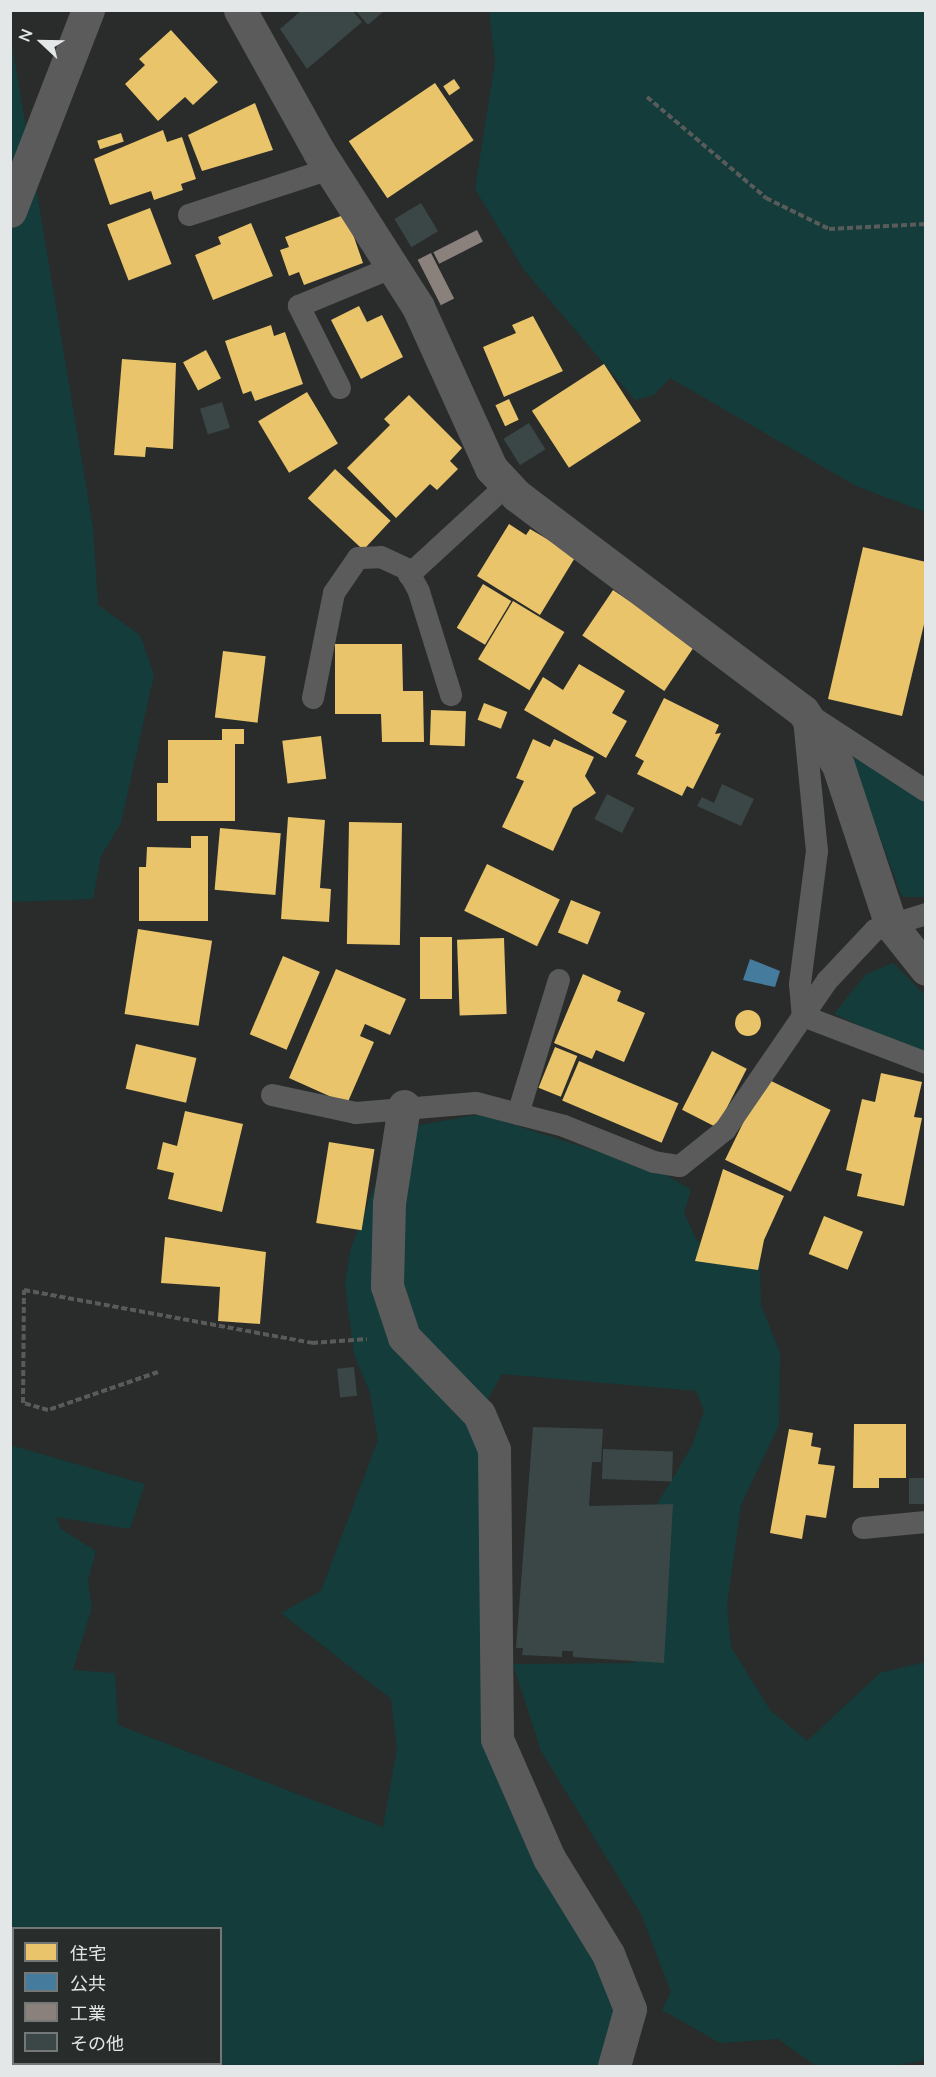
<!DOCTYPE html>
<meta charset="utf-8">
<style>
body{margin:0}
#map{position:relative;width:936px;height:2077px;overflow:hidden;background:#292c2b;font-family:Mulish,"Noto Sans JP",sans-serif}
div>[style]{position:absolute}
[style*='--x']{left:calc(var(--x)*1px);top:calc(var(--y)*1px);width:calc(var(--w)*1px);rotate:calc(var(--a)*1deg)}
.green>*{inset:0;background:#133c3a}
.homes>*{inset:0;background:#e9c46a;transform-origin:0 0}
.round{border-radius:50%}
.public>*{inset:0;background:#457b9d}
.industry>*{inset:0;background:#8a817c;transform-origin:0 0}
.building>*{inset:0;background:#3a4746;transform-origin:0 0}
.path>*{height:4px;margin-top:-2px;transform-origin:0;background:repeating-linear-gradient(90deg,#595a5a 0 6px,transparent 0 9px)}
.service>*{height:22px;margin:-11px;padding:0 11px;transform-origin:11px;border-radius:11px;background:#5b5b5b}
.minor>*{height:33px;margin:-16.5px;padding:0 16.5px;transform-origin:16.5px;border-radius:16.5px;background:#5b5b5b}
.tertiary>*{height:33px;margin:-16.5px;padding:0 16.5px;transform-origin:16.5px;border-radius:16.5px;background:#5b5b5b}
span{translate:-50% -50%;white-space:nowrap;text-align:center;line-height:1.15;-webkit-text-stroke:6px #282d2c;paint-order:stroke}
.frame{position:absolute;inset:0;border:12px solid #e4e7e7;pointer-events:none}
.legend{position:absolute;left:12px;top:1927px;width:210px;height:138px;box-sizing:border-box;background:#282d2c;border:2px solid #737777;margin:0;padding:8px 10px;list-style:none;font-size:18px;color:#e4e7e7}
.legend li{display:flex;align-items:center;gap:12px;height:30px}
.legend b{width:30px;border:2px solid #737777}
.north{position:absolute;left:12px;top:12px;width:60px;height:60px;-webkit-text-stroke:4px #282d2c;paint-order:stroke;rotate:292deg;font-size:16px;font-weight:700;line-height:24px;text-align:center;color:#e4e7e7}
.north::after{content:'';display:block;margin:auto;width:21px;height:27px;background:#e4e7e7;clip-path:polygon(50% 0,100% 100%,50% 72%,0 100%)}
</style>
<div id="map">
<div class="green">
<div style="clip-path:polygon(489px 11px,925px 11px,925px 512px,856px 486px,670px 378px,654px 395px,635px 400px,524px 270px,475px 189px,495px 62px)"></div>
<div style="clip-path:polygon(10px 33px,93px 527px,98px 605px,140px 635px,154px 675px,121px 823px,101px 856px,93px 899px,11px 902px)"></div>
<div style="clip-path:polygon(849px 753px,925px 802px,925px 897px,902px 897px)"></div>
<div style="clip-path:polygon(893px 963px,925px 995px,925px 1055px,834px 1014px,866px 974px)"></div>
<div style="clip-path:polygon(evenodd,480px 1114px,662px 1172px,691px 1190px,684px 1213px,697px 1241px,760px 1264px,761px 1305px,780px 1353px,779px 1425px,741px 1505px,727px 1605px,731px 1647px,770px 1710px,807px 1741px,880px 1673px,925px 1662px,925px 2060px,892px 2066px,816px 2066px,778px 2039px,720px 2043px,662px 2010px,671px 1992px,641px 1914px,541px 1751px,513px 1664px,634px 1663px,651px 1514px,692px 1446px,704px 1411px,696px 1391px,502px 1374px,479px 1414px,497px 1739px,630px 2009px,614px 2066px,11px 2066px,10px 1445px,145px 1484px,130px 1529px,56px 1517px,61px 1529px,96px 1551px,88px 1581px,92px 1607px,73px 1670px,115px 1673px,118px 1725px,383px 1827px,397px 1748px,391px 1699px,281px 1613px,321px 1591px,378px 1440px,370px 1393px,354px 1354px,345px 1285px,350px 1251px,385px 1159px,415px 1126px,480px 1114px,14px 1928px,220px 1928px,220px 2064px,14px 2064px,14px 1928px)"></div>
</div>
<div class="homes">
<div style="clip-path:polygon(171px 30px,218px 82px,193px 105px,185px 97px,158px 121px,125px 84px,145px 65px,139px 59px)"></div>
<div style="left:454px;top:79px;width:11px;height:13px;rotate:56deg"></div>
<div style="left:435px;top:83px;width:69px;height:104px;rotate:56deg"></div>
<div style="clip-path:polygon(255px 103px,273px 150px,202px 171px,188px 135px)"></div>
<div style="clip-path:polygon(163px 130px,167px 142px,182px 137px,196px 179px,181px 184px,183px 190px,154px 200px,151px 191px,110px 205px,94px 159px)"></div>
<div style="left:121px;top:133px;width:9px;height:25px;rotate:72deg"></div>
<div style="left:150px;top:208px;width:60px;height:46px;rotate:69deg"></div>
<div style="clip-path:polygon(346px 214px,363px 263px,304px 285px,299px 272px,289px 276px,280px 250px,289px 247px,285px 237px)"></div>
<div style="clip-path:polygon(251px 223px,273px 276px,213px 300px,195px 255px,221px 244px,218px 237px)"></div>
<div style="clip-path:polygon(359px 306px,367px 322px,382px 315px,403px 357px,361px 379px,331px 320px)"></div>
<div style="clip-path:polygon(533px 316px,563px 371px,504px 397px,483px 347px,516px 333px,512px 325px)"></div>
<div style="clip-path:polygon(271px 325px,274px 336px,285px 332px,303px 384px,255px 401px,251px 391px,243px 394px,225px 341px)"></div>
<div style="left:206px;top:350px;width:32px;height:26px;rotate:62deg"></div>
<div style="clip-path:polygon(122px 359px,176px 363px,173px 449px,146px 447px,145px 457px,114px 455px)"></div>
<div style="left:604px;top:364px;width:68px;height:86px;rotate:57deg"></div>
<div style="left:307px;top:392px;width:60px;height:57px;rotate:59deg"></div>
<div style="clip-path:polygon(409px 395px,462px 448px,450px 461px,458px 469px,437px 490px,430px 484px,396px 518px,347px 468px,390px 425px,384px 419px)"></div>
<div style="left:509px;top:399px;width:23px;height:15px;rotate:65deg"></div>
<div style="left:335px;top:469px;width:76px;height:40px;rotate:43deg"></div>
<div style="clip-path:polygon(509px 524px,526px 535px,530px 529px,576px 556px,540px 615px,477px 576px)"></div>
<div style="clip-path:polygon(863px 547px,926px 562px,926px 616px,902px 716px,828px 699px)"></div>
<div style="left:483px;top:584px;width:33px;height:51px;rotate:31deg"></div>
<div style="left:613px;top:590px;width:99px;height:55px;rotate:34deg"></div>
<div style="left:513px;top:601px;width:60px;height:68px;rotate:31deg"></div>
<div style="clip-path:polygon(335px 644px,402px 644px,403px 691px,423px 691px,424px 742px,382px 742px,381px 714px,335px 714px)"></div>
<div style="left:223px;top:651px;width:43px;height:67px;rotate:7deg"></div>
<div style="clip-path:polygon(579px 664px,625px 691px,612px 713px,627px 721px,606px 758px,524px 710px,543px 677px,563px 690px)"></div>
<div style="clip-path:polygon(664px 698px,719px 725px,715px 734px,721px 733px,693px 789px,687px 786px,682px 796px,637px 774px,644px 761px,635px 756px)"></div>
<div style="left:484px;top:703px;width:25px;height:18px;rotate:21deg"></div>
<div style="left:431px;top:710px;width:35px;height:35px;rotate:2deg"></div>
<div style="clip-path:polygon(222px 729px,244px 729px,244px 744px,235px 744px,235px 821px,157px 821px,157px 783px,168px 783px,168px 740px,222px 740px)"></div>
<div style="left:321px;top:736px;width:43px;height:39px;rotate:83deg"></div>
<div style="clip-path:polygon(533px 739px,550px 747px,554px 739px,594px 757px,585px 776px,596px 793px,573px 808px,553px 851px,502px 827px,524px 781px,516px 778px)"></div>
<div style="clip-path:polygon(288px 817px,325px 820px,320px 888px,331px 889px,329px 922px,281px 919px)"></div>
<div style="left:349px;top:822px;width:53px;height:122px;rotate:1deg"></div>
<div style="left:220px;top:828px;width:61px;height:62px;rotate:5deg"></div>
<div style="clip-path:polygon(191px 836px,208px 836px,208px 921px,139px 921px,139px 867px,146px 867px,147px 847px,191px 848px)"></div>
<div style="left:487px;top:864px;width:81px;height:52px;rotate:26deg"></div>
<div style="left:571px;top:900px;width:32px;height:35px;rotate:22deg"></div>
<div style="left:138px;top:929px;width:75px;height:86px;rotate:9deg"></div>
<div style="left:420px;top:937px;width:32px;height:62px"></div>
<div style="left:504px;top:938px;width:76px;height:47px;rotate:88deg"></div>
<div style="left:283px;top:956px;width:40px;height:85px;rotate:23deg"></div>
<div style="clip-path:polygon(336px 969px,406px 999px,390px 1035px,365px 1024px,360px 1036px,374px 1042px,347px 1104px,289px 1078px)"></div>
<div style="clip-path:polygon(583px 974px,621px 991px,617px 1001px,645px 1013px,624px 1062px,596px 1050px,592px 1059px,554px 1043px)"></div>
<div class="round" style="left:735px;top:1010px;width:26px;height:26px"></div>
<div style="left:136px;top:1044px;width:62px;height:46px;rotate:13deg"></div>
<div style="left:555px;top:1047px;width:24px;height:44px;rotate:22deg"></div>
<div style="left:712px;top:1051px;width:39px;height:66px;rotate:27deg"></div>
<div style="left:579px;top:1061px;width:108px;height:43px;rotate:23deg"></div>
<div style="clip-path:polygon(881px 1073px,922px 1082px,914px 1117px,922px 1118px,904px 1206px,857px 1196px,862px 1174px,846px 1170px,862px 1099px,875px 1102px)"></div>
<div style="left:765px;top:1078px;width:73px;height:91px;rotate:26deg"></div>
<div style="clip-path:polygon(185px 1111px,243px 1124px,222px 1212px,168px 1199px,174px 1173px,157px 1169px,163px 1142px,177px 1146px)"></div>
<div style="left:329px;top:1142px;width:46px;height:82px;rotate:9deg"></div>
<div style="clip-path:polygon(723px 1169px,784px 1196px,764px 1240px,758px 1270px,695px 1261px)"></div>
<div style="left:824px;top:1216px;width:42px;height:41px;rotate:22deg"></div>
<div style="clip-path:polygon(165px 1237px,266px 1252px,260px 1324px,218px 1321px,220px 1287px,161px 1283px)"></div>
<div style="clip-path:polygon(854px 1424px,906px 1424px,906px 1478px,879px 1478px,879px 1488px,853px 1488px)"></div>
<div style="clip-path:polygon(789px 1429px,813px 1433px,811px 1446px,821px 1448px,818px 1464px,835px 1466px,826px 1518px,806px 1515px,802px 1539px,770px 1533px)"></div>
</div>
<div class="public">
<div style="clip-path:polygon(750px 959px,780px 971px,775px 987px,743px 980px)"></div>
</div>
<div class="industry">
<div style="left:477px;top:230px;width:13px;height:49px;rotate:63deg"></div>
<div style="left:431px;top:253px;width:51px;height:15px;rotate:63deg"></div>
</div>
<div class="building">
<div style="clip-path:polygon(302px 10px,352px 10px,362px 22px,307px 69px,280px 29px)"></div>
<div style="clip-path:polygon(355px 10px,385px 10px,368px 25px)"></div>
<div style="left:421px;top:203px;width:33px;height:31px;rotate:59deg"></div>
<div style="left:222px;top:402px;width:27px;height:23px;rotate:73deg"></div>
<div style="left:529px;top:423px;width:31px;height:30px;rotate:58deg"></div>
<div style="clip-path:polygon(722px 784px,754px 799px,741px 826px,697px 806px,702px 797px,714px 803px)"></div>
<div style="left:607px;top:794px;width:31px;height:28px;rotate:27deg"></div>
<div style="left:354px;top:1367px;width:29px;height:17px;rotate:84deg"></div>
<div style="clip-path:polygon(533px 1427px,603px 1429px,601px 1462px,592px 1462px,589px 1506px,673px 1504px,664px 1663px,573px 1657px,573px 1651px,562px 1651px,562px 1657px,522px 1655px,523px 1648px,516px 1648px)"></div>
<div style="left:603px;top:1449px;width:70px;height:30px;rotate:2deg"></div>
<div style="left:926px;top:1478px;width:26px;height:17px;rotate:90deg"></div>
</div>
<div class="path">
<div style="--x:647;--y:97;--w:156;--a:40.3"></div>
<div style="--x:766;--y:198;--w:70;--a:26.2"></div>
<div style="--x:829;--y:229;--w:97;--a:-3"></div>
<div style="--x:158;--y:1372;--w:116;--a:160.9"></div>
<div style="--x:48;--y:1410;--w:26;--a:-164"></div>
<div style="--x:23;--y:1403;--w:113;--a:-89.5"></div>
<div style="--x:24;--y:1290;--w:293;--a:10.4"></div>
<div style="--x:312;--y:1343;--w:55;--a:-4.2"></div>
</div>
<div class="service">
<div style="--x:189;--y:215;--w:148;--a:-18.1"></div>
<div style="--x:340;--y:388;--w:92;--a:-116.6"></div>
<div style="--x:299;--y:306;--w:102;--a:-22.5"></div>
<div style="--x:409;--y:575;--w:133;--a:-42.6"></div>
<div style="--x:313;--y:698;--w:107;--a:-78.7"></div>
<div style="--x:334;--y:593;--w:42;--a:-55.6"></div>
<div style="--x:358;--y:558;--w:23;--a:-2"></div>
<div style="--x:381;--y:557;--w:29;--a:25"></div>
<div style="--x:407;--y:569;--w:26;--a:62"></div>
<div style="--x:419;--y:592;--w:108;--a:72.7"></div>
<div style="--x:811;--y:716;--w:137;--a:33.1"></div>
<div style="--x:804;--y:719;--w:133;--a:84.4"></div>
<div style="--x:817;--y:851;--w:134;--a:97.3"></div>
<div style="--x:800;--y:984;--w:32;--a:85"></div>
<div style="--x:803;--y:1016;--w:132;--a:20.9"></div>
<div style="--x:272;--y:1095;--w:86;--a:12.1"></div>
<div style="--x:356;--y:1113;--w:120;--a:-4.8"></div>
<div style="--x:476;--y:1103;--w:91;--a:14.6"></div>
<div style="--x:564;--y:1126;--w:97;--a:21.8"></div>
<div style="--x:654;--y:1162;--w:26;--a:9"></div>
<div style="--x:680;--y:1166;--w:58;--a:-38.7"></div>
<div style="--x:725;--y:1130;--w:181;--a:-55.6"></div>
<div style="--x:827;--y:981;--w:70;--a:-46.7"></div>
<div style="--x:875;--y:930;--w:53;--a:-17.4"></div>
<div style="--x:518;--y:1114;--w:140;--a:-73"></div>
<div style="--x:863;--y:1528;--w:63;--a:-5.4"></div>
</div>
<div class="minor">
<div style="--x:240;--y:10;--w:162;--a:60.9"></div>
<div style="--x:319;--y:152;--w:184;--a:57.4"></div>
<div style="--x:418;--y:307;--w:177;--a:65.6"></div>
<div style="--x:491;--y:468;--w:37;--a:47"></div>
<div style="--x:516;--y:495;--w:359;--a:37"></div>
<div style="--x:803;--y:711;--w:64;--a:57.1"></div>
<div style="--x:838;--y:765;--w:169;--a:71.7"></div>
<div style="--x:891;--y:925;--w:56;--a:51.5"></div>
<div style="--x:404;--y:1106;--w:98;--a:98.8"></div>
<div style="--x:389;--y:1203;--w:83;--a:91.4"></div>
<div style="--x:387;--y:1286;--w:54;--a:71.6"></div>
<div style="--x:404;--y:1337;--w:107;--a:45.8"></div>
<div style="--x:479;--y:1414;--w:39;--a:67"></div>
<div style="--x:494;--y:1450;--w:289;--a:89.4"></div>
<div style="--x:497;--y:1739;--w:130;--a:66.4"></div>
<div style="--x:549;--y:1858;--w:113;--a:58.4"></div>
<div style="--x:608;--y:1954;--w:59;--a:68.2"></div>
<div style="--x:630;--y:2009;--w:59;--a:105.7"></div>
</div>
<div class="tertiary">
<div style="--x:10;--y:211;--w:216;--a:-68.8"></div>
</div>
<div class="frame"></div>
<ul class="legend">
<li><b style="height:16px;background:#e9c46a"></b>住宅</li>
<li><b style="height:16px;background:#457b9d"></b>公共</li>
<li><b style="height:16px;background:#8a817c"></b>工業</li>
<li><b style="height:16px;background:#3a4746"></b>その他</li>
</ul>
<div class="north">N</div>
</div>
